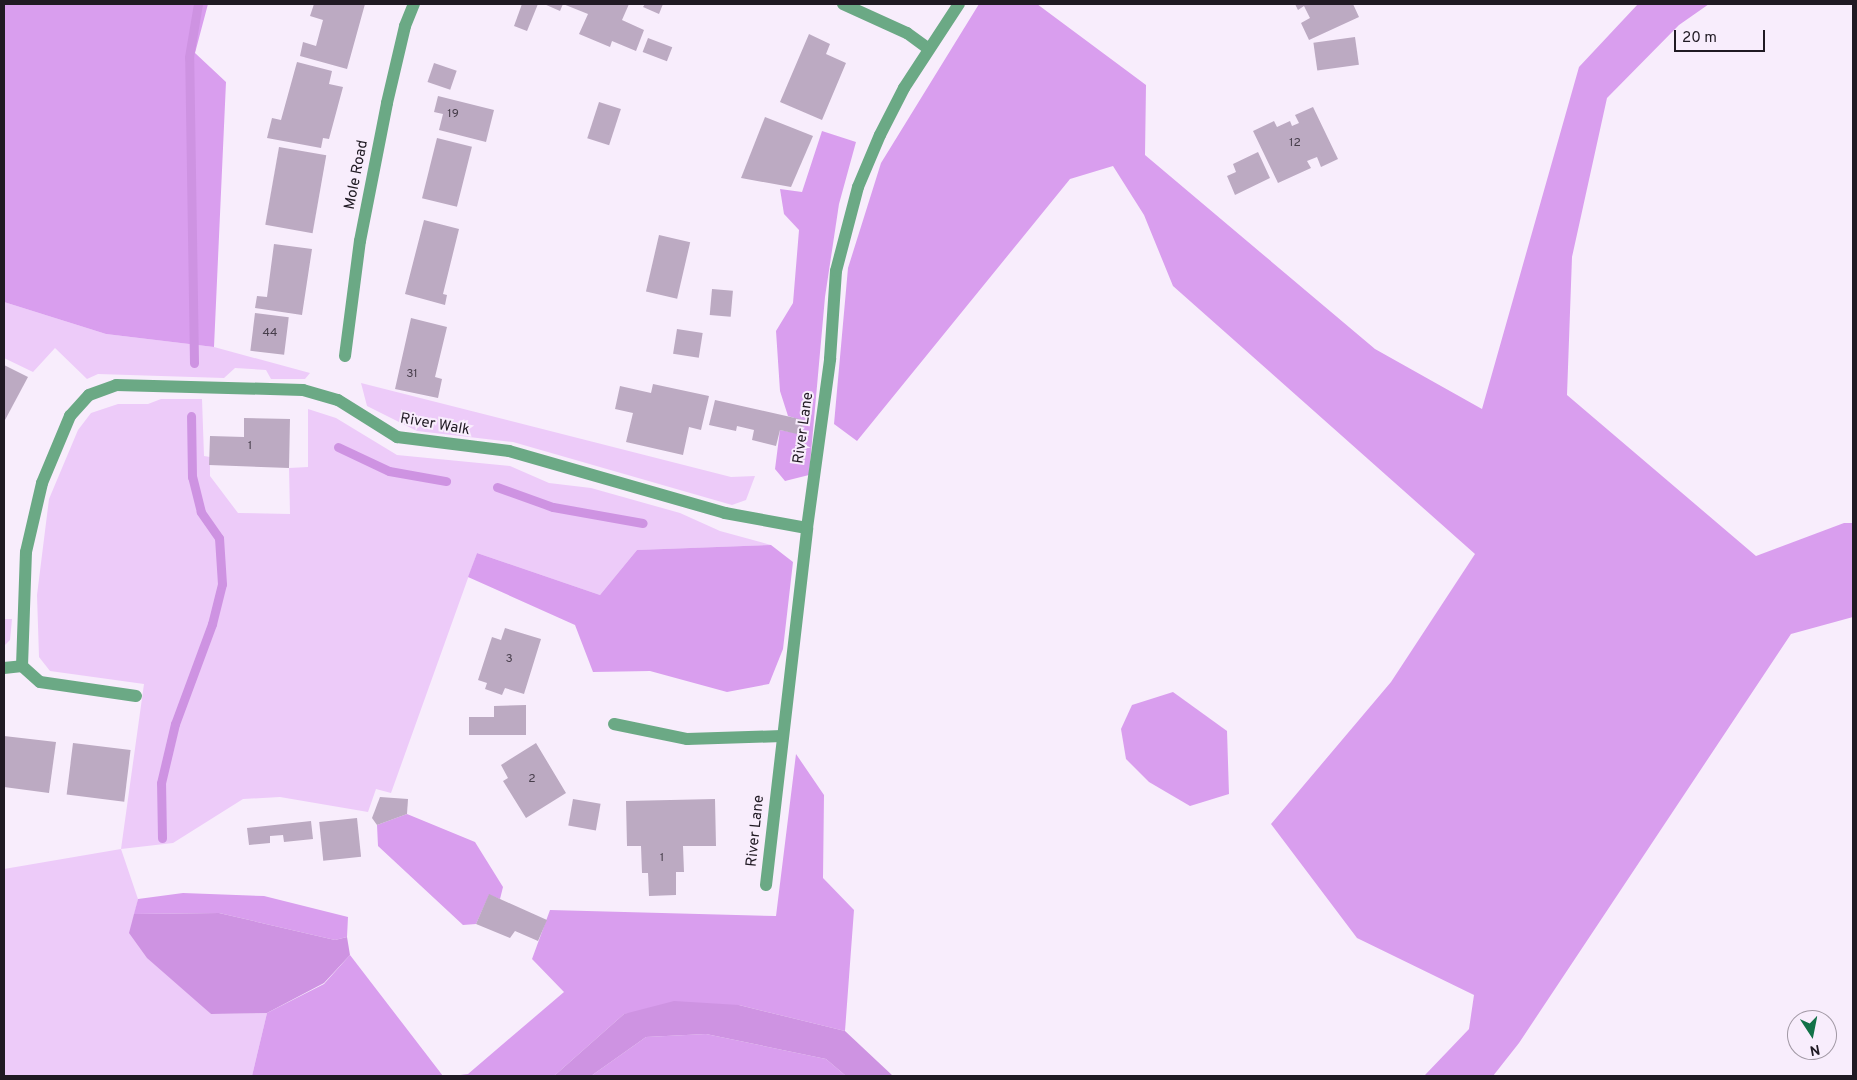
<!DOCTYPE html>
<style>
body{margin:0}
#map{position:relative;width:1857px;height:1080px;overflow:hidden;background:#f8edfc;font-family:Overpass,sans-serif}
div>[style]{position:absolute}
[style*='--x']{left:calc(var(--x)*1px);top:calc(var(--y)*1px);width:calc(var(--w)*1px);rotate:calc(var(--a)*1deg)}
.green>*{inset:0;background:#edcbf9}
.forest>*{inset:0;background:#d99eee}
.water>*{inset:0;background:#ce93e2}
.stream>*{height:9px;margin:-4.5px;padding:0 4.5px;transform-origin:4.5px;border-radius:4.5px;background:#ce93e2}
.building>*{inset:0;background:#bcaac2;transform-origin:0 0}
.minor>*{height:12px;margin:-6px;padding:0 6px;transform-origin:6px;border-radius:6px;background:#6ba985}
span{translate:-50% -50%;white-space:nowrap;text-align:center;line-height:1.15;-webkit-text-stroke:4px #f8edfc;paint-order:stroke}
.number-label{font-size:12px;color:#473e4b}
.number-label span{-webkit-text-stroke-width:0}
.street-label{font-size:15px;color:#201a23}
.frame{position:absolute;inset:0;border:5px solid #201a23;pointer-events:none}
.north{position:absolute;left:1787px;top:1010px;width:50px;height:50px;box-sizing:border-box;background:#f8edfc;border:1px solid #a299a5;border-radius:50%;rotate:169deg;font-size:14px;font-weight:700;line-height:20px;text-align:center;color:#201a23}
.north::after{content:'';display:block;margin:auto;width:18px;height:22px;background:#127248;clip-path:polygon(50% 0,100% 100%,50% 72%,0 100%)}
.scale{position:absolute;left:1674px;top:30px;width:91px;height:22px;box-sizing:border-box;border:2px solid #201a23;border-top:0;padding-left:6px;font-size:15px;line-height:18px;white-space:nowrap;color:#201a23;-webkit-text-stroke:4px #f8edfc;paint-order:stroke}
</style>
<div id="map">
<div class="green">
<div style="clip-path:polygon(4px 302px,106px 334px,214px 347px,310px 373px,305px 379px,271px 379px,266px 370px,235px 368px,224px 378px,98px 374px,87px 379px,55px 348px,33px 372px,4px 358px)"></div>
<div style="clip-path:polygon(361px 383px,731px 477px,755px 476px,746px 500px,732px 505px,513px 442px,417px 431px,367px 406px)"></div>
<div style="clip-path:polygon(161px 399px,202px 399px,204px 456px,210px 457px,210px 476px,238px 513px,290px 514px,289px 468px,308px 467px,308px 409px,336px 418px,397px 455px,510px 466px,549px 483px,591px 488px,680px 513px,720px 531px,771px 545px,637px 550px,600px 595px,477px 553px,391px 793px,376px 789px,368px 812px,280px 797px,243px 799px,173px 843px,121px 849px,138px 899px,130px 933px,211px 1014px,267px 1013px,252px 1076px,4px 1076px,4px 869px,121px 849px,144px 684px,50px 671px,39px 657px,37px 595px,49px 499px,78px 430px,91px 413px,118px 404px,148px 404px)"></div>
<div style="clip-path:polygon(4px 619px,12px 619px,10px 640px,4px 646px)"></div>
</div>
<div class="forest">
<div style="clip-path:polygon(4px 4px,208px 4px,195px 53px,226px 82px,214px 347px,106px 334px,4px 302px)"></div>
<div style="clip-path:polygon(979px 4px,1037px 4px,1146px 85px,1145px 155px,1375px 349px,1482px 409px,1579px 67px,1638px 4px,1709px 4px,1679px 25px,1607px 98px,1572px 257px,1567px 395px,1756px 556px,1844px 523px,1853px 523px,1853px 617px,1791px 634px,1519px 1043px,1493px 1076px,1425px 1075px,1469px 1029px,1474px 995px,1357px 938px,1271px 824px,1391px 682px,1475px 554px,1173px 286px,1144px 215px,1113px 166px,1070px 179px,857px 441px,834px 424px,848px 268px,881px 163px)"></div>
<div style="clip-path:polygon(822px 131px,856px 142px,839px 204px,825px 297px,809px 475px,785px 481px,775px 469px,780px 430px,801px 434px,804px 421px,788px 416px,780px 391px,776px 331px,793px 303px,799px 230px,784px 214px,780px 189px,802px 192px)"></div>
<div style="clip-path:polygon(771px 545px,793px 562px,783px 649px,769px 684px,727px 692px,650px 671px,593px 672px,575px 625px,468px 577px,477px 553px,600px 595px,637px 550px)"></div>
<div style="clip-path:polygon(1173px 692px,1227px 731px,1229px 794px,1190px 806px,1149px 782px,1126px 759px,1121px 729px,1132px 705px)"></div>
<div style="clip-path:polygon(796px 754px,824px 795px,823px 878px,854px 910px,845px 1031px,739px 1005px,624px 1014px,554px 1076px,453px 1076px,468px 1074px,564px 992px,532px 959px,550px 910px,776px 916px)"></div>
<div style="clip-path:polygon(407px 814px,475px 842px,503px 887px,500px 899px,489px 895px,476px 924px,463px 925px,378px 846px,377px 825px)"></div>
<div style="clip-path:polygon(183px 893px,264px 896px,348px 917px,347px 937px,335px 940px,219px 913px,134px 914px,138px 899px)"></div>
<div style="clip-path:polygon(350px 955px,443px 1076px,252px 1076px,267px 1013px,324px 984px)"></div>
<div style="clip-path:polygon(706px 1034px,826px 1059px,846px 1076px,591px 1076px,646px 1037px)"></div>
</div>
<div class="water">
<div style="clip-path:polygon(219px 913px,335px 940px,347px 937px,350px 955px,324px 983px,267px 1013px,211px 1014px,147px 958px,129px 933px,134px 914px)"></div>
<div style="clip-path:polygon(674px 1001px,739px 1005px,845px 1031px,893px 1076px,846px 1076px,826px 1059px,706px 1034px,646px 1037px,591px 1076px,554px 1076px,624px 1014px)"></div>
</div>
<div class="stream">
<div style="--x:194;--y:363;--w:306;--a:-90.9"></div>
<div style="--x:189;--y:57;--w:54;--a:-80.4"></div>
<div style="--x:338;--y:447;--w:56;--a:25.2"></div>
<div style="--x:389;--y:471;--w:58;--a:10"></div>
<div style="--x:497;--y:487;--w:59;--a:19.7"></div>
<div style="--x:553;--y:507;--w:91;--a:10.1"></div>
<div style="--x:162;--y:838;--w:55;--a:-91"></div>
<div style="--x:161;--y:783;--w:61;--a:-76.7"></div>
<div style="--x:175;--y:724;--w:107;--a:-69.7"></div>
<div style="--x:212;--y:624;--w:41;--a:-76"></div>
<div style="--x:222;--y:584;--w:46;--a:-93.7"></div>
<div style="--x:219;--y:538;--w:32;--a:-125"></div>
<div style="--x:201;--y:512;--w:36;--a:-104"></div>
<div style="--x:192;--y:477;--w:61;--a:-90.9"></div>
</div>
<div class="building">
<div style="clip-path:polygon(314px 4px,365px 4px,347px 69px,300px 56px,303px 42px,316px 46px,323px 20px,310px 16px)"></div>
<div style="clip-path:polygon(522px 4px,538px 4px,527px 31px,514px 26px)"></div>
<div style="clip-path:polygon(544px 4px,629px 4px,622px 20px,644px 30px,636px 51px,612px 41px,610px 47px,579px 34px,588px 14px,563px 4px,560px 11px)"></div>
<div style="clip-path:polygon(645px 4px,663px 4px,659px 14px,643px 7px)"></div>
<div style="clip-path:polygon(1295px 4px,1353px 4px,1359px 17px,1309px 40px,1301px 23px,1310px 18px,1304px 6px,1298px 10px)"></div>
<div style="clip-path:polygon(809px 34px,830px 44px,826px 54px,846px 63px,822px 120px,780px 102px)"></div>
<div style="left:1355px;top:37px;width:28px;height:42px;rotate:82deg"></div>
<div style="left:648px;top:38px;width:26px;height:15px;rotate:21deg"></div>
<div style="clip-path:polygon(297px 62px,332px 71px,329px 84px,343px 87px,329px 139px,323px 138px,321px 148px,267px 138px,272px 118px,281px 120px)"></div>
<div style="left:434px;top:63px;width:24px;height:20px;rotate:19deg"></div>
<div style="clip-path:polygon(438px 96px,494px 110px,486px 142px,439px 130px,443px 114px,434px 112px)"></div>
<div style="left:599px;top:102px;width:23px;height:38px;rotate:18deg"></div>
<div style="clip-path:polygon(1313px 107px,1338px 159px,1321px 167px,1317px 157px,1307px 161px,1311px 168px,1278px 183px,1253px 131px,1274px 121px,1277px 127px,1290px 121px,1292px 126px,1299px 123px,1295px 115px)"></div>
<div style="clip-path:polygon(765px 117px,813px 136px,791px 187px,741px 178px)"></div>
<div style="left:437px;top:138px;width:36px;height:62px;rotate:14deg"></div>
<div style="left:279px;top:147px;width:48px;height:79px;rotate:10deg"></div>
<div style="clip-path:polygon(1258px 152px,1270px 178px,1235px 195px,1227px 176px,1236px 172px,1233px 164px)"></div>
<div style="clip-path:polygon(424px 220px,459px 229px,443px 294px,447px 295px,445px 305px,405px 294px)"></div>
<div style="left:659px;top:235px;width:32px;height:58px;rotate:13deg"></div>
<div style="clip-path:polygon(274px 244px,312px 249px,302px 315px,255px 308px,257px 296px,267px 297px)"></div>
<div style="left:712px;top:289px;width:21px;height:26px;rotate:5deg"></div>
<div style="left:255px;top:313px;width:34px;height:38px;rotate:7deg"></div>
<div style="clip-path:polygon(411px 318px,447px 327px,435px 377px,442px 379px,438px 398px,395px 389px)"></div>
<div style="left:677px;top:329px;width:26px;height:25px;rotate:9deg"></div>
<div style="clip-path:polygon(4px 365px,28px 377px,5px 420px,4px 419px)"></div>
<div style="clip-path:polygon(653px 384px,709px 396px,701px 430px,689px 427px,683px 455px,626px 442px,633px 413px,615px 409px,620px 386px,651px 393px)"></div>
<div style="clip-path:polygon(715px 400px,804px 420px,801px 435px,780px 430px,776px 446px,752px 440px,754px 430px,737px 426px,736px 431px,709px 425px)"></div>
<div style="clip-path:polygon(244px 418px,290px 419px,289px 468px,209px 465px,210px 436px,244px 437px)"></div>
<div style="clip-path:polygon(505px 628px,541px 639px,524px 694px,505px 688px,502px 695px,485px 689px,487px 683px,478px 680px,492px 637px,501px 640px)"></div>
<div style="clip-path:polygon(526px 705px,526px 735px,469px 735px,469px 717px,494px 717px,494px 706px)"></div>
<div style="clip-path:polygon(4px 736px,56px 742px,49px 793px,4px 787px)"></div>
<div style="left:73px;top:743px;width:58px;height:52px;rotate:7deg"></div>
<div style="clip-path:polygon(536px 743px,566px 793px,526px 818px,503px 781px,508px 778px,501px 765px)"></div>
<div style="clip-path:polygon(380px 797px,408px 799px,407px 814px,377px 825px,372px 818px)"></div>
<div style="left:573px;top:799px;width:28px;height:27px;rotate:10deg"></div>
<div style="clip-path:polygon(715px 799px,716px 846px,683px 846px,684px 872px,676px 872px,676px 895px,649px 896px,648px 873px,642px 873px,641px 846px,627px 846px,626px 801px)"></div>
<div style="left:357px;top:818px;width:39px;height:38px;rotate:84deg"></div>
<div style="clip-path:polygon(311px 821px,313px 839px,284px 842px,283px 835px,270px 836px,270px 843px,249px 845px,247px 828px)"></div>
<div style="clip-path:polygon(489px 894px,547px 920px,538px 941px,515px 931px,510px 938px,476px 924px)"></div>
</div>
<div class="minor">
<div style="--x:843;--y:4;--w:70;--a:24.4"></div>
<div style="--x:907;--y:33;--w:26;--a:36"></div>
<div style="--x:345;--y:356;--w:116;--a:-82.6"></div>
<div style="--x:360;--y:241;--w:141;--a:-78.9"></div>
<div style="--x:387;--y:103;--w:79;--a:-76.8"></div>
<div style="--x:405;--y:26;--w:24;--a:-68"></div>
<div style="--x:22;--y:666;--w:24;--a:42"></div>
<div style="--x:40;--y:682;--w:97;--a:8.3"></div>
<div style="--x:4;--y:668;--w:18;--a:-6"></div>
<div style="--x:22;--y:666;--w:114;--a:-88"></div>
<div style="--x:26;--y:552;--w:71;--a:-76.9"></div>
<div style="--x:42;--y:483;--w:73;--a:-67.3"></div>
<div style="--x:70;--y:416;--w:28;--a:-48"></div>
<div style="--x:89;--y:395;--w:29;--a:-20"></div>
<div style="--x:116;--y:385;--w:187;--a:1.5"></div>
<div style="--x:303;--y:390;--w:36;--a:16"></div>
<div style="--x:338;--y:400;--w:70;--a:32.1"></div>
<div style="--x:397;--y:437;--w:113;--a:7.1"></div>
<div style="--x:509;--y:451;--w:225;--a:16"></div>
<div style="--x:725;--y:513;--w:83;--a:10.4"></div>
<div style="--x:614;--y:724;--w:75;--a:11.6"></div>
<div style="--x:687;--y:739;--w:95;--a:-1.8"></div>
<div style="--x:766;--y:885;--w:359;--a:-83.4"></div>
<div style="--x:807;--y:528;--w:171;--a:-82.2"></div>
<div style="--x:830;--y:359;--w:88;--a:-86.1"></div>
<div style="--x:836;--y:271;--w:87;--a:-75.3"></div>
<div style="--x:858;--y:187;--w:56;--a:-67.1"></div>
<div style="--x:880;--y:135;--w:53;--a:-62.9"></div>
<div style="--x:904;--y:88;--w:100;--a:-56.8"></div>
</div>
<div class="number-label">
<span style="left:453px;top:115px">19</span>
<span style="left:1295px;top:144px">12</span>
<span style="left:270px;top:334px">44</span>
<span style="left:412px;top:375px">31</span>
<span style="left:250px;top:447px">1</span>
<span style="left:509px;top:660px">3</span>
<span style="left:532px;top:780px">2</span>
<span style="left:662px;top:859px">1</span>
</div>
<div class="street-label">
<span style="left:357px;top:175px;rotate:-79deg">Mole Road</span>
<span style="left:435px;top:425px;rotate:10deg">River Walk</span>
<span style="left:804px;top:428px;rotate:-82deg">River Lane</span>
<span style="left:756px;top:831px;rotate:-84deg">River Lane</span>
</div>
<div class="frame"></div>
<div class="north">N</div>
<div class="scale">20 m</div>
</div>
